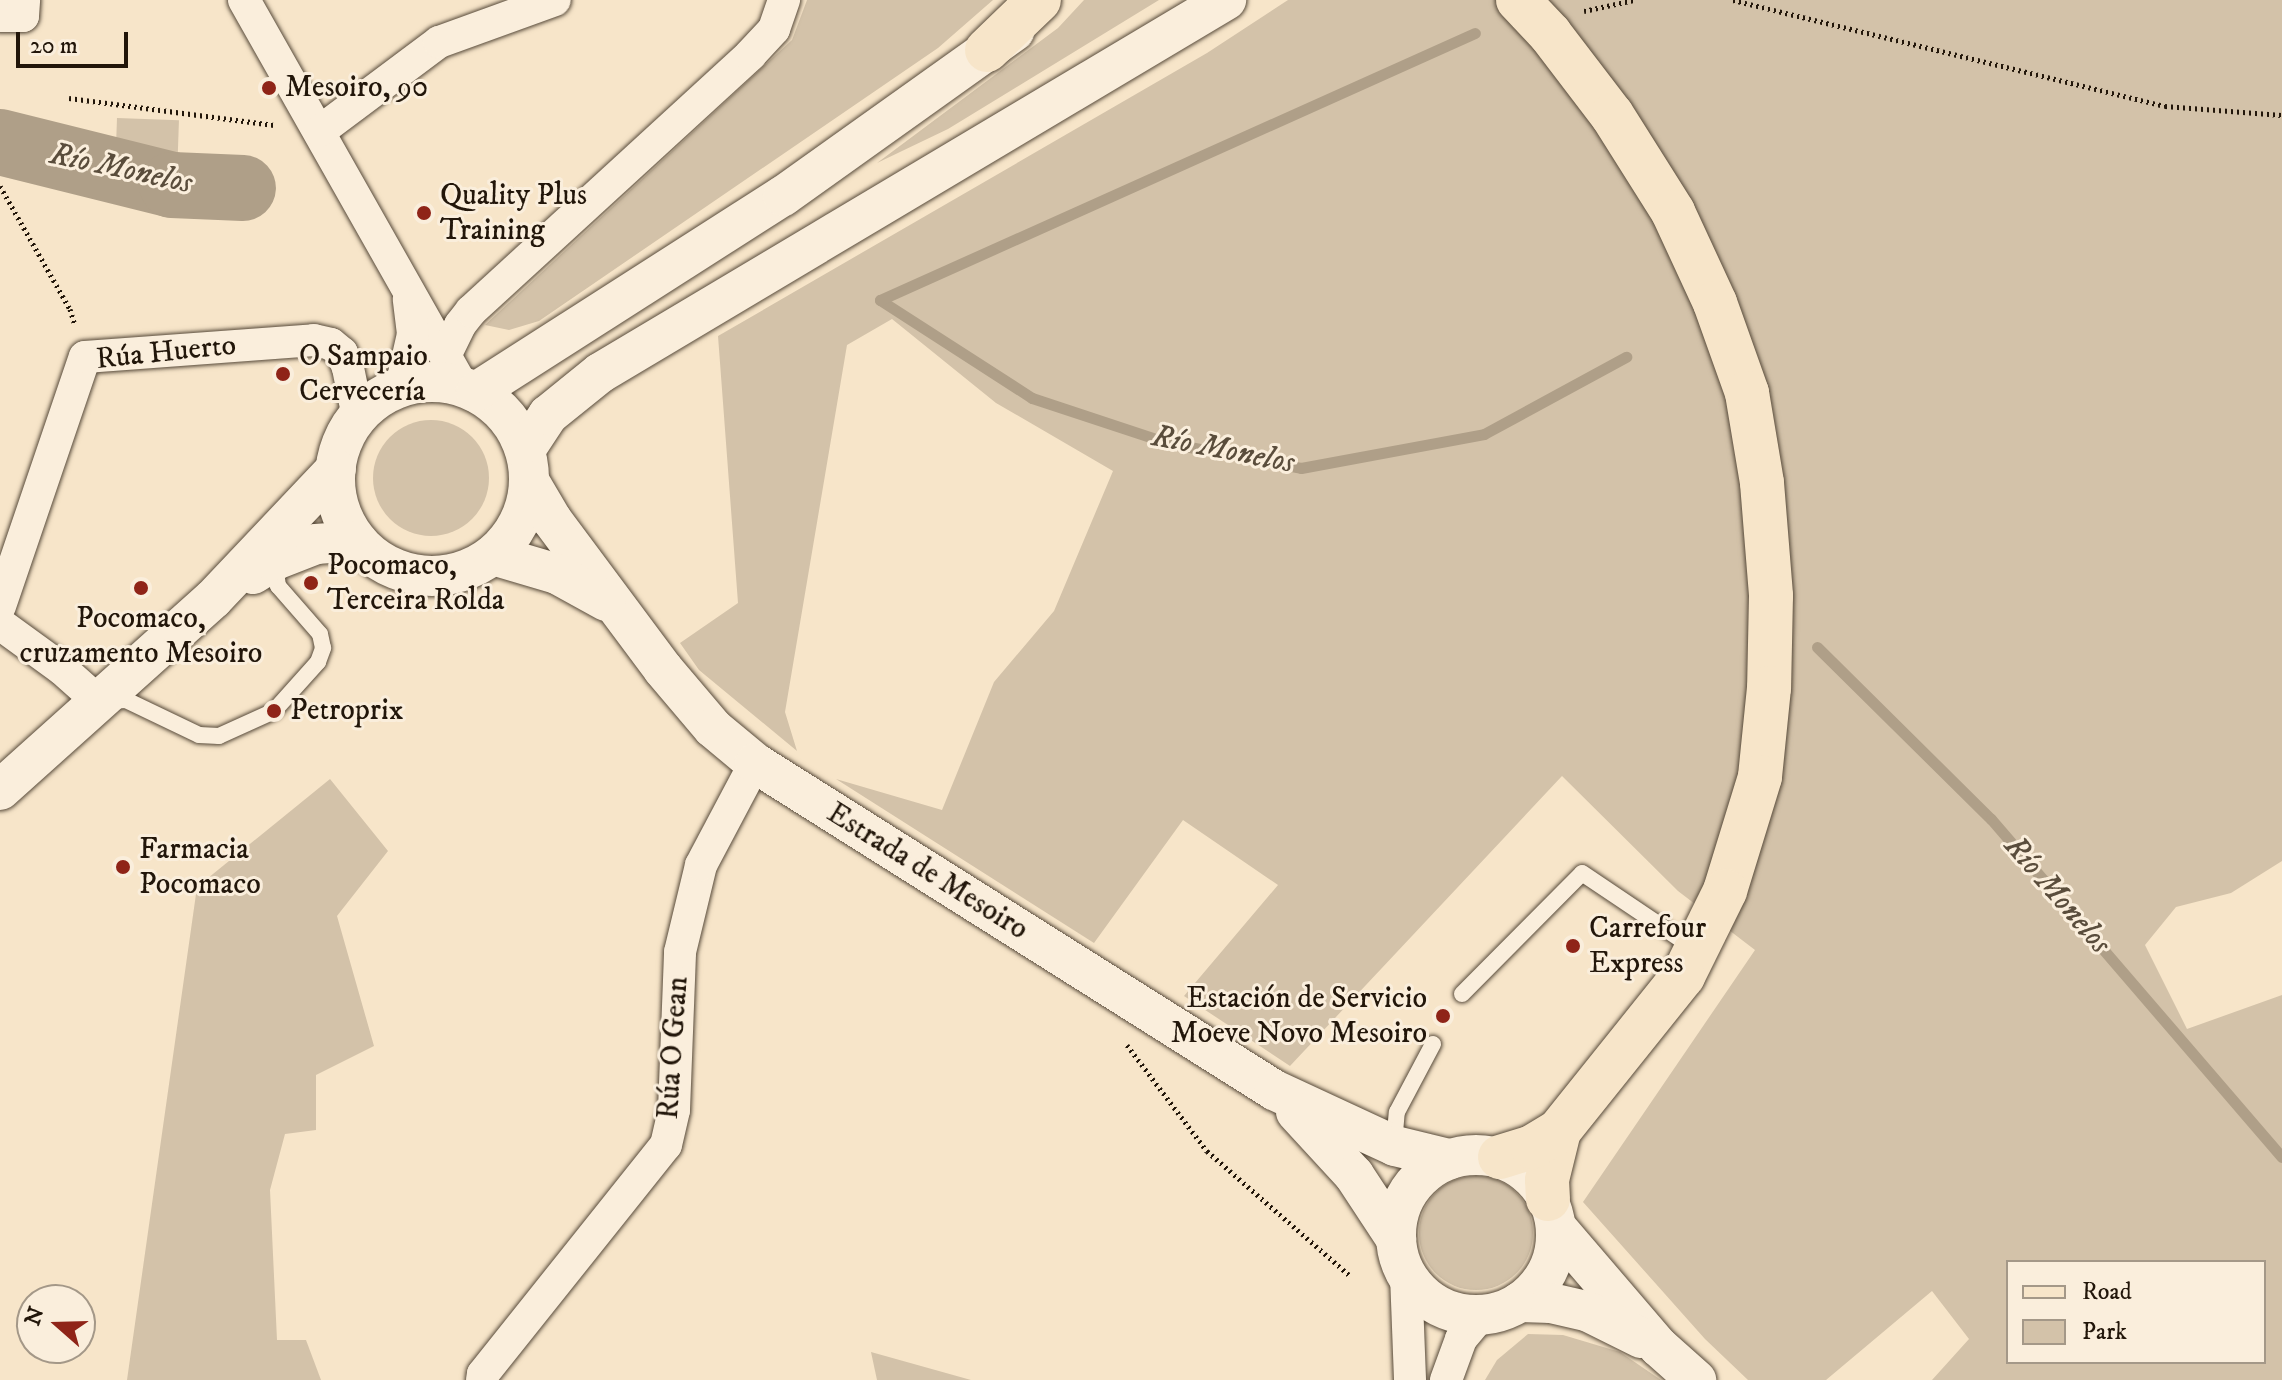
<!DOCTYPE html>
<meta charset="utf-8">
<style>
body{margin:0}
#map{position:relative;width:2282px;height:1380px;overflow:hidden;background:#f7e5c9;font-family:"IM FELL DW Pica",serif}
div>[style]{position:absolute}
[style*='--x']{left:calc(var(--x)*1px);top:calc(var(--y)*1px);width:calc(var(--w)*1px);rotate:calc(var(--a)*1deg)}
.green>*{inset:0;background:#d3c2a9;transform-origin:0 0}
.round{border-radius:50%}
.stream>*{height:11px;margin:-5.5px;padding:0 5.5px;transform-origin:5.5px;border-radius:5.5px;background:#af9f88}
.river>*{height:66px;margin:-33px;padding:0 33px;transform-origin:33px;border-radius:33px;background:#af9f88}
.path>*{height:5px;margin-top:-2.5px;transform-origin:0;background:repeating-linear-gradient(90deg,#22160a 0 2px,transparent 0 6px)}
.roads{filter:drop-shadow(0 0 2px #574a3a) drop-shadow(0 0 2px #574a3a)}
.service>*{height:16px;margin:-8px;padding:0 8px;transform-origin:8px;border-radius:8px;background:#faeedc}
.minor>*{height:32px;margin:-16px;padding:0 16px;transform-origin:16px;border-radius:16px;background:#faeedc}
.tertiary>*{height:40px;margin:-20px;padding:0 20px;transform-origin:20px;border-radius:20px;background:#faeedc}
.tertiary>.ring{margin:-20px;padding:0;box-sizing:content-box;background:none;border:40px solid #faeedc;border-radius:50%}
.primary>*{height:44px;margin:-22px;padding:0 22px;transform-origin:22px;border-radius:22px;background:#f7e5c9}
.trunk>*{height:44px;margin:-22px;padding:0 22px;transform-origin:22px;border-radius:22px;background:#f7e5c9}
.dots>*{width:22px;height:22px;translate:-50% -50%;box-sizing:border-box;border:4px solid #faeedc;border-radius:50%}
span{translate:-50% -50%;white-space:nowrap;text-align:center;line-height:1.15;-webkit-text-stroke:6px #faeedc;paint-order:stroke}
.poi-label{font-size:30px;color:#22160a}
.left{translate:0 -50%;text-align:left}
.right{translate:-100% -50%;text-align:right}
.street-label{font-size:30px;color:#22160a}
.water-label{font-size:32px;color:#5a4d3c;font-style:italic}
.legend{position:absolute;left:2006px;top:1260px;width:260px;height:104px;box-sizing:border-box;background:#faeedc;border:2px solid #a49888;margin:0;padding:10px 14px;list-style:none;font-size:24px;color:#22160a}
.legend li{display:flex;align-items:center;gap:16px;height:40px}
.legend b{width:40px;border:2px solid #a49888}
.north{position:absolute;left:16px;top:1284px;width:80px;height:80px;box-sizing:border-box;background:#faeedc;border:2px solid #a49888;border-radius:50%;rotate:290deg;font-size:22px;font-weight:700;line-height:32px;text-align:center;color:#22160a}
.north::after{content:'';display:block;margin:auto;width:28px;height:36px;background:#8f2418;clip-path:polygon(50% 0,100% 100%,50% 72%,0 100%)}
.scale{position:absolute;left:16px;top:32px;width:112px;height:36px;box-sizing:border-box;border:4px solid #22160a;border-top:0;padding-left:10px;font-size:24px;line-height:28px;white-space:nowrap;color:#22160a;-webkit-text-stroke:6px #faeedc;paint-order:stroke}
</style>
<div id="map">
<div class="green">
<div style="clip-path:polygon(807px 0,993px 0,938px 48px,539px 321px,509px 330px,485px 325px,792px 40px)"></div>
<div style="clip-path:polygon(1084px 0,1159px 0,948px 129px,877px 163px,1058px 28px)"></div>
<div style="clip-path:polygon(evenodd,1288px 0,2282px 0,2282px 861px,2231px 893px,2176px 907px,2145px 945px,2187px 1029px,2282px 995px,2282px 1380px,1932px 1380px,1969px 1339px,1932px 1291px,1826px 1380px,1748px 1380px,1705px 1339px,1583px 1202px,1755px 950px,1678px 891px,1562px 776px,1290px 1066px,1184px 996px,1278px 885px,1183px 820px,1094px 943px,836px 779px,942px 810px,994px 682px,1054px 611px,1113px 471px,996px 403px,892px 319px,847px 345px,785px 712px,797px 751px,699px 670px,680px 643px,738px 603px,718px 336px,1207px 53px,1288px 0,2008px 1262px,2264px 1262px,2264px 1362px,2008px 1362px,2008px 1262px)"></div>
<div style="left:117px;top:118px;width:62px;height:38px;rotate:2deg"></div>
<div class="round" style="left:373px;top:420px;width:116px;height:116px"></div>
<div style="clip-path:polygon(330px 779px,388px 851px,337px 916px,374px 1046px,316px 1075px,316px 1130px,285px 1134px,270px 1190px,277px 1340px,306px 1340px,321px 1380px,127px 1380px,197px 887px)"></div>
<div class="round" style="left:1419px;top:1176px;width:114px;height:114px"></div>
<div style="clip-path:polygon(1528px 1334px,1563px 1335px,1620px 1352px,1661px 1380px,1485px 1380px,1497px 1360px)"></div>
<div style="clip-path:polygon(871px 1352px,971px 1380px,877px 1380px)"></div>
</div>
<div class="stream">
<div style="--x:880;--y:300;--w:181;--a:32.8"></div>
<div style="--x:1032;--y:398;--w:143;--a:18.3"></div>
<div style="--x:1168;--y:443;--w:135;--a:10.6"></div>
<div style="--x:1301;--y:468;--w:186;--a:-10.5"></div>
<div style="--x:1484;--y:434;--w:162;--a:-28.5"></div>
<div style="--x:880;--y:300;--w:652;--a:-24.17"></div>
<div style="--x:1817;--y:647;--w:245;--a:44.7"></div>
<div style="--x:1991;--y:819;--w:446;--a:49.3"></div>
</div>
<div class="river">
<div style="--x:0;--y:142;--w:177;--a:14"></div>
<div style="--x:172;--y:185;--w:71;--a:2.4"></div>
</div>
<div class="path">
<div style="--x:1733;--y:0;--w:445;--a:13.8"></div>
<div style="--x:2165;--y:106;--w:117;--a:4.4"></div>
<div style="--x:1584;--y:11;--w:51;--a:-12.4"></div>
<div style="--x:69;--y:98;--w:207;--a:7.5"></div>
<div style="--x:0;--y:186;--w:142;--a:60.4"></div>
<div style="--x:70;--y:309;--w:17;--a:73"></div>
<div style="--x:1127;--y:1045;--w:133;--a:53"></div>
<div style="--x:1207;--y:1151;--w:189;--a:41.1"></div>
</div>
<div class="roads">
<div class="service">
<div style="--x:108;--y:701;--w:18;--a:-3"></div>
<div style="--x:126;--y:700;--w:81;--a:25.6"></div>
<div style="--x:199;--y:735;--w:20;--a:3"></div>
<div style="--x:219;--y:736;--w:60;--a:-24.4"></div>
<div style="--x:274;--y:711;--w:66;--a:-48.1"></div>
<div style="--x:318;--y:662;--w:15;--a:-70"></div>
<div style="--x:323;--y:648;--w:14;--a:-102"></div>
<div style="--x:320;--y:634;--w:64;--a:-131.2"></div>
<div style="--x:278;--y:586;--w:22;--a:-98"></div>
<div style="--x:1462;--y:994;--w:170;--a:-45.2"></div>
<div style="--x:1582;--y:873;--w:136;--a:33.9"></div>
<div style="--x:1394;--y:1144;--w:32;--a:-85"></div>
<div style="--x:1397;--y:1112;--w:77;--a:-62.1"></div>
</div>
<div class="minor">
<div style="--x:244;--y:0;--w:445;--a:60.5"></div>
<div style="--x:0;--y:16;--w:23;--a:0"></div>
<div style="--x:23;--y:16;--w:16;--a:-86"></div>
<div style="--x:320;--y:131;--w:149;--a:-36.8"></div>
<div style="--x:439;--y:42;--w:123;--a:-19.9"></div>
<div style="--x:446;--y:354;--w:32;--a:-64"></div>
<div style="--x:460;--y:325;--w:18;--a:-52"></div>
<div style="--x:471;--y:311;--w:379;--a:-42.5"></div>
<div style="--x:750;--y:55;--w:35;--a:-47"></div>
<div style="--x:774;--y:29;--w:31;--a:-71"></div>
<div style="--x:401;--y:387;--w:54;--a:-77.2"></div>
<div style="--x:413;--y:334;--w:35;--a:-97"></div>
<div style="--x:0;--y:606;--w:263;--a:-71.2"></div>
<div style="--x:85;--y:357;--w:230;--a:-4.2"></div>
<div style="--x:314;--y:340;--w:17;--a:13"></div>
<div style="--x:331;--y:344;--w:14;--a:39"></div>
<div style="--x:342;--y:353;--w:16;--a:68"></div>
<div style="--x:348;--y:368;--w:50;--a:78.5"></div>
<div style="--x:0;--y:624;--w:77;--a:36"></div>
<div style="--x:62;--y:669;--w:50;--a:41.7"></div>
<div style="--x:1406;--y:1275;--w:105;--a:87.8"></div>
<div style="--x:482;--y:1380;--w:6;--a:-81"></div>
<div style="--x:483;--y:1374;--w:293;--a:-51.4"></div>
<div style="--x:666;--y:1145;--w:36;--a:-77"></div>
<div style="--x:674;--y:1110;--w:158;--a:-87.8"></div>
<div style="--x:680;--y:952;--w:89;--a:-76.4"></div>
<div style="--x:701;--y:865;--w:115;--a:-62.1"></div>
<div style="--x:1446;--y:1380;--w:44;--a:-69.9"></div>
<div style="--x:1461;--y:1339;--w:31;--a:-50"></div>
</div>
<div class="tertiary">
<div class="ring" style="left:335px;top:382px;width:154px;height:154px"></div>
<div style="--x:476;--y:392;--w:364;--a:-32.6"></div>
<div style="--x:783;--y:196;--w:284;--a:-35.5"></div>
<div style="--x:525;--y:450;--w:42;--a:-56.7"></div>
<div style="--x:548;--y:415;--w:67;--a:-38.9"></div>
<div style="--x:600;--y:373;--w:729;--a:-30.79"></div>
<div style="--x:529;--y:481;--w:45;--a:59.5"></div>
<div style="--x:552;--y:520;--w:186;--a:53.3"></div>
<div style="--x:663;--y:669;--w:77;--a:49.7"></div>
<div style="--x:713;--y:728;--w:55;--a:39.8"></div>
<div style="--x:755;--y:763;--w:613;--a:32.21"></div>
<div style="--x:1274;--y:1090;--w:133;--a:24.8"></div>
<div style="--x:1395;--y:1146;--w:56;--a:13.5"></div>
<div style="--x:493;--y:555;--w:67;--a:16.5"></div>
<div style="--x:557;--y:574;--w:56;--a:28.9"></div>
<div style="--x:253;--y:574;--w:26;--a:-32"></div>
<div style="--x:275;--y:560;--w:44;--a:-21.3"></div>
<div style="--x:316;--y:544;--w:41;--a:-4.2"></div>
<div style="--x:0;--y:790;--w:286;--a:-41.9"></div>
<div style="--x:213;--y:599;--w:179;--a:-46.6"></div>
<div style="--x:1296;--y:1112;--w:86;--a:47.4"></div>
<div style="--x:1354;--y:1175;--w:77;--a:56.7"></div>
<div class="ring" style="left:1396px;top:1155px;width:120px;height:120px"></div>
<div style="--x:1556;--y:1227;--w:158;--a:49.4"></div>
<div style="--x:1659;--y:1347;--w:50;--a:41.7"></div>
<div style="--x:1520;--y:1302;--w:31;--a:2"></div>
<div style="--x:1551;--y:1303;--w:39;--a:13"></div>
<div style="--x:1589;--y:1312;--w:58;--a:26.6"></div>
</div>
<div class="primary">
<div style="--x:1518;--y:0;--w:47;--a:46.7"></div>
<div style="--x:1550;--y:34;--w:102;--a:52.6"></div>
<div style="--x:1612;--y:115;--w:115;--a:57.8"></div>
<div style="--x:1673;--y:212;--w:100;--a:65.2"></div>
<div style="--x:1715;--y:303;--w:96;--a:70.4"></div>
<div style="--x:1747;--y:393;--w:91;--a:80.5"></div>
<div style="--x:1762;--y:483;--w:113;--a:85.4"></div>
<div style="--x:1771;--y:596;--w:92;--a:91.2"></div>
<div style="--x:1769;--y:688;--w:89;--a:95.8"></div>
<div style="--x:1760;--y:777;--w:119;--a:107.1"></div>
<div style="--x:1725;--y:891;--w:95;--a:116.3"></div>
<div style="--x:1683;--y:976;--w:198;--a:128.7"></div>
<div style="--x:1559;--y:1131;--w:50;--a:103.8"></div>
<div style="--x:1547;--y:1180;--w:19;--a:87"></div>
<div style="--x:1500;--y:1157;--w:34;--a:-17"></div>
<div style="--x:1532;--y:1147;--w:31;--a:-31"></div>
</div>
<div class="trunk">
<div style="--x:987;--y:50;--w:72;--a:-43.9"></div>
</div>
</div>
<div class="dots">
<div style="left:269px;top:88px;background:#8f2418"></div>
<div style="left:424px;top:213px;background:#8f2418"></div>
<div style="left:283px;top:374px;background:#8f2418"></div>
<div style="left:311px;top:583px;background:#8f2418"></div>
<div style="left:141px;top:588px;background:#8f2418"></div>
<div style="left:274px;top:711px;background:#8f2418"></div>
<div style="left:123px;top:867px;background:#8f2418"></div>
<div style="left:1573px;top:946px;background:#8f2418"></div>
<div style="left:1443px;top:1016px;background:#8f2418"></div>
</div>
<div class="poi-label">
<span class="left" style="left:285px;top:88px">Mesoiro, 90</span>
<span class="left" style="left:440px;top:213px">Quality Plus<br>Training</span>
<span class="left" style="left:299px;top:374px">O Sampaio<br>Cervecería</span>
<span class="left" style="left:327px;top:583px">Pocomaco,<br>Terceira Rolda</span>
<span style="left:141px;top:636px">Pocomaco,<br>cruzamento Mesoiro</span>
<span class="left" style="left:290px;top:711px">Petroprix</span>
<span class="left" style="left:139px;top:867px">Farmacia<br>Pocomaco</span>
<span class="left" style="left:1589px;top:946px">Carrefour<br>Express</span>
<span class="right" style="left:1427px;top:1016px">Estación de Servicio<br>Moeve Novo Mesoiro</span>
</div>
<div class="street-label">
<span style="left:166px;top:353px;rotate:-6deg">Rúa Huerto</span>
<span style="left:927px;top:872px;rotate:32deg">Estrada de Mesoiro</span>
<span style="left:674px;top:1048px;rotate:-86deg">Rúa O Gean</span>
</div>
<div class="water-label">
<span style="left:121px;top:169px;rotate:12deg">Río Monelos</span>
<span style="left:1223px;top:450px;rotate:11deg">Río Monelos</span>
<span style="left:2057px;top:895px;rotate:49deg">Río Monelos</span>
</div>
<ul class="legend">
<li><b style="height:10px;background:#f7e5c9"></b>Road</li>
<li><b style="height:22px;background:#d3c2a9"></b>Park</li>
</ul>
<div class="north">N</div>
<div class="scale">20 m</div>
</div>
